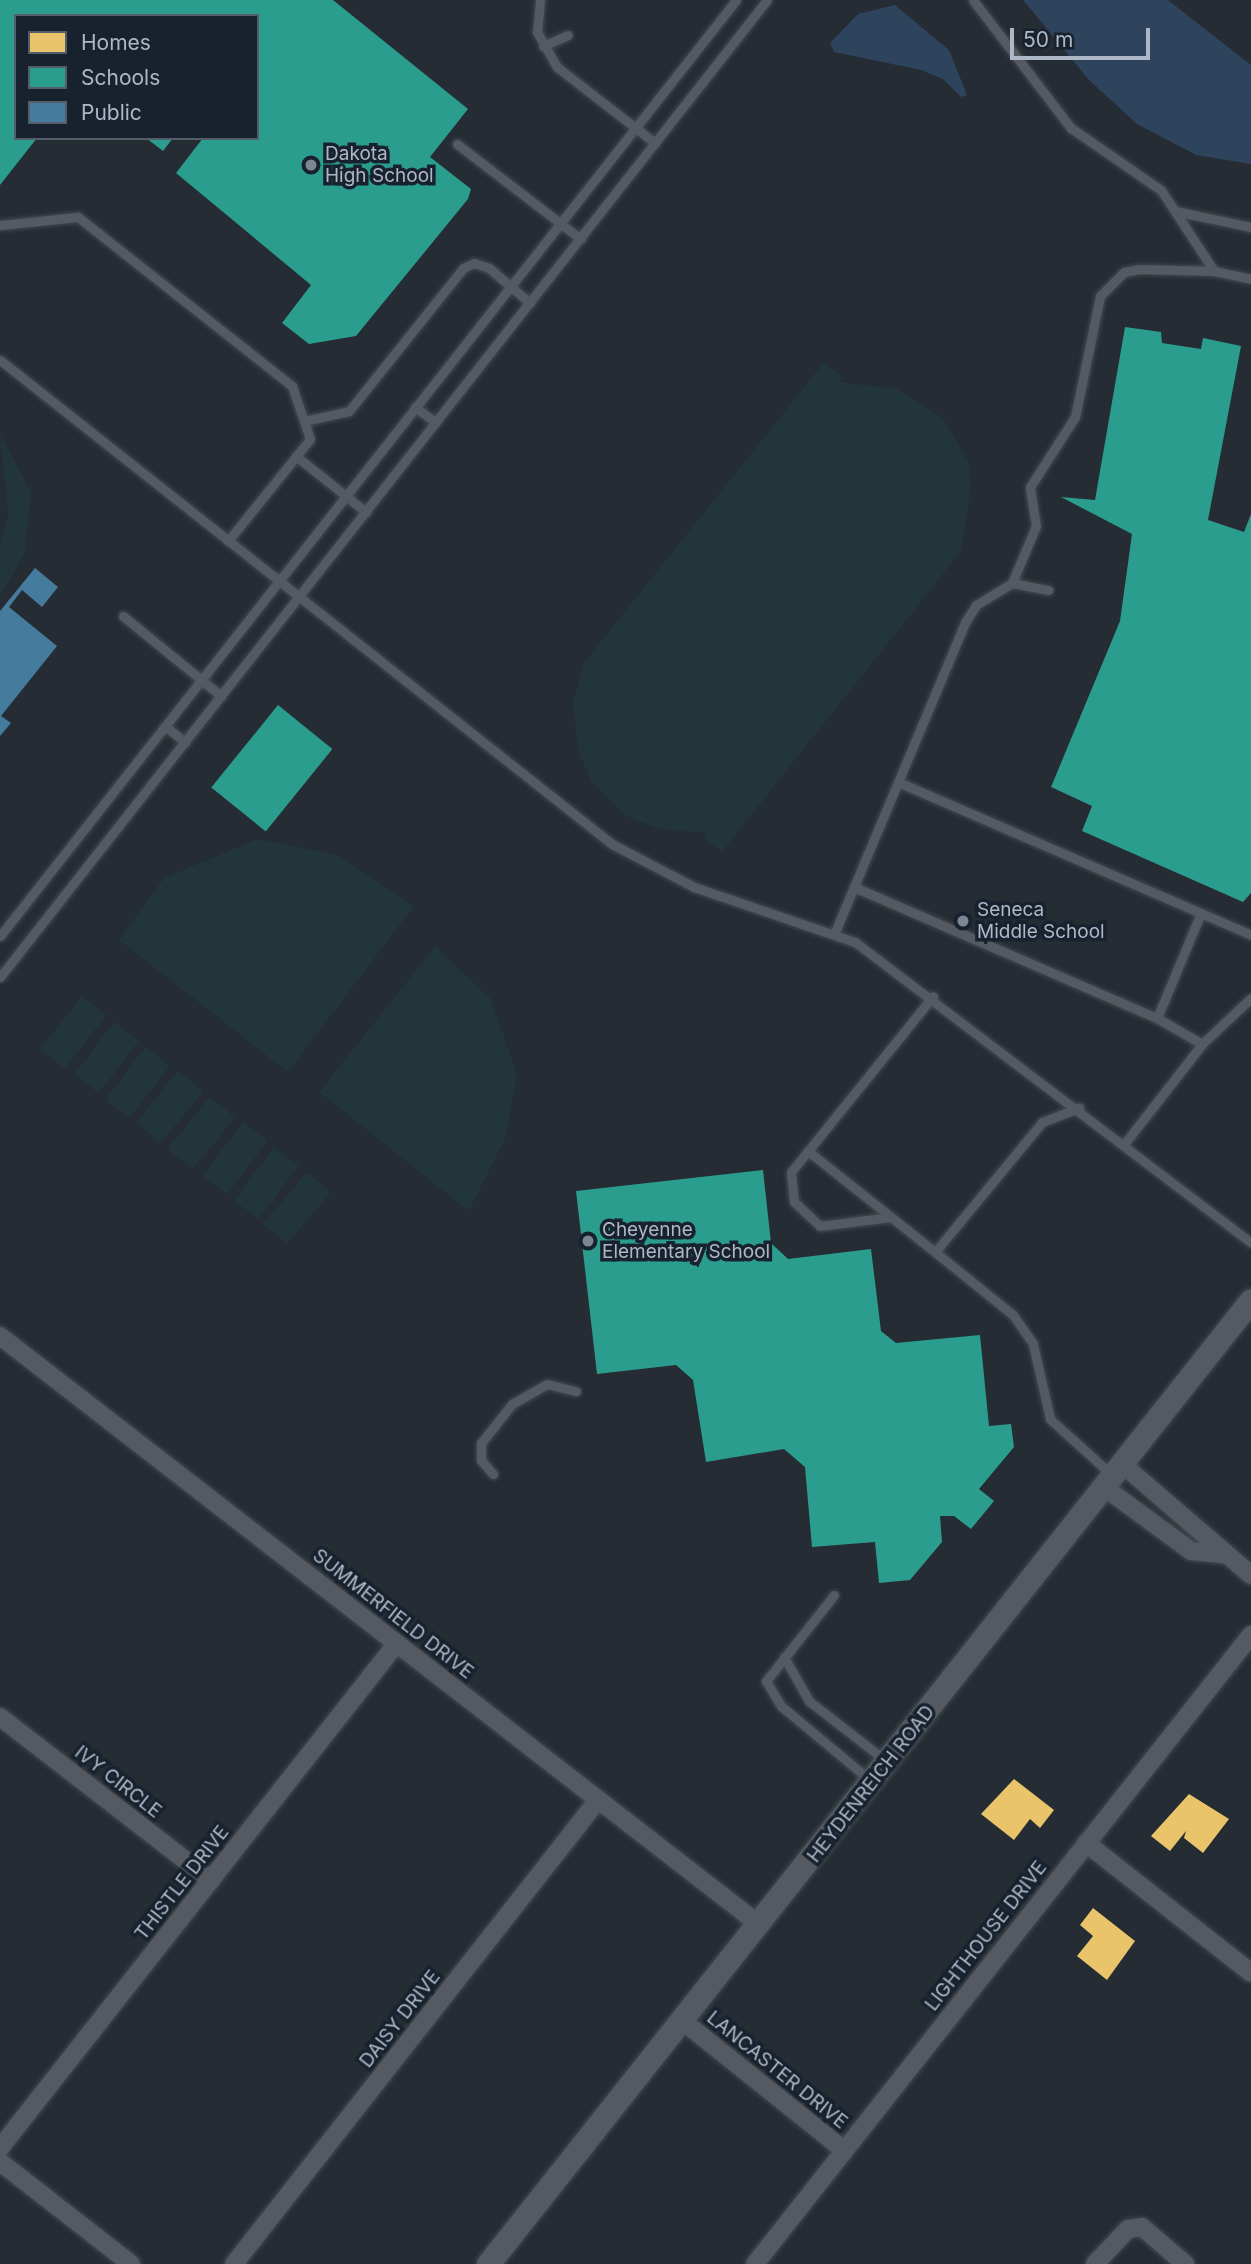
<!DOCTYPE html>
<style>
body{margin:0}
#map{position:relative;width:1251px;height:2264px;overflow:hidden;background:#252c33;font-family:Inter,sans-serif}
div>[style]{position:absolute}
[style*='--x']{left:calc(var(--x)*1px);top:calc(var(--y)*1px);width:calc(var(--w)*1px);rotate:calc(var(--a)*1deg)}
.green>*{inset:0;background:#223639;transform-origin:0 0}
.water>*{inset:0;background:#2e435c}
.homes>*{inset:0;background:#e9c46a}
.schools>*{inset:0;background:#2a9d8f;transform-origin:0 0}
.public>*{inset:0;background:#457b9d}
.roads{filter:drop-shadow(0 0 2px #42484e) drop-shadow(0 0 2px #42484e)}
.service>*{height:9px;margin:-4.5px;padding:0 4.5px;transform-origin:4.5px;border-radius:4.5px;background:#545962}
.minor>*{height:18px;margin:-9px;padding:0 9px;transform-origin:9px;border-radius:9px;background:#545962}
.tertiary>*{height:23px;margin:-11.5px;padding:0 11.5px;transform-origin:11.5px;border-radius:11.5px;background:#545962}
.dots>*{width:19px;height:19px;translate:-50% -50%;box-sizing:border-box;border:4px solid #18222e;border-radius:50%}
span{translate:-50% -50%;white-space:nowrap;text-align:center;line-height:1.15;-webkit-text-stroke:7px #18222e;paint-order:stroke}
.poi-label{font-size:19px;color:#adb7c6}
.left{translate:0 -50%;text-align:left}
.street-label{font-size:19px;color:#adb7c6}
.legend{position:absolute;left:14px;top:14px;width:245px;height:126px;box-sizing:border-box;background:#18222e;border:2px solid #545e6b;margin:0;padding:9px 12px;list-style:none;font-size:21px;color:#adb7c6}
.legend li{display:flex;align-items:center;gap:14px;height:35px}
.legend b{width:35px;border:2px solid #545e6b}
.scale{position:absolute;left:1010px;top:28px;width:140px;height:32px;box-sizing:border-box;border:4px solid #adb7c6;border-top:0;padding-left:9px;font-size:21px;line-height:24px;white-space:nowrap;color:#adb7c6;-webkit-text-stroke:5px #18222e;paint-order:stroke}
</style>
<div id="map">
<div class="green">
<div style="clip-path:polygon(824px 362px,842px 377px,839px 382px,897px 389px,943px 418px,968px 461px,971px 486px,961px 551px,722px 852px,704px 838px,707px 833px,659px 829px,625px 815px,592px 783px,578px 750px,573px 702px,584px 663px)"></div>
<div style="clip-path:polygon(0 434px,31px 492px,25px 553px,0 596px,0 546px,8px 514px)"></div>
<div style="clip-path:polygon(258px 839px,338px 855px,414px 906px,288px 1072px,119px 940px,164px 878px)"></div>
<div style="clip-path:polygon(435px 946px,491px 999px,517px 1075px,506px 1137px,469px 1211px,319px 1092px)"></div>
<div style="left:82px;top:996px;width:31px;height:68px;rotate:38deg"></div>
<div style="left:114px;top:1022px;width:31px;height:66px;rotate:37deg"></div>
<div style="left:145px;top:1047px;width:31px;height:66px;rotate:37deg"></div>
<div style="left:178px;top:1071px;width:32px;height:67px;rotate:39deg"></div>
<div style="left:210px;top:1097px;width:32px;height:67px;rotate:39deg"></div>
<div style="left:243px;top:1122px;width:31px;height:67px;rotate:37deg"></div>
<div style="left:274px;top:1147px;width:31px;height:67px;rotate:37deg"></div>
<div style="left:307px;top:1172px;width:31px;height:68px;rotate:40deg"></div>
</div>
<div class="water">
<div style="clip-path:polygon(1023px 0,1168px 0,1251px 65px,1251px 164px,1196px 155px,1137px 124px,1089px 80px)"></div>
<div style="clip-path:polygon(895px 5px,949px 50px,967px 95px,961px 97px,943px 79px,921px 70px,834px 52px,830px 43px,858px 14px)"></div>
</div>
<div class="homes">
<div style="clip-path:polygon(1014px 1779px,1054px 1810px,1040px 1828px,1030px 1819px,1014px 1840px,981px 1814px)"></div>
<div style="clip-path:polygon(1189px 1794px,1229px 1819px,1203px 1853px,1184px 1838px,1186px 1831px,1170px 1851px,1151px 1836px)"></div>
<div style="clip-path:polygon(1093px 1908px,1135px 1941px,1107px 1980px,1077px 1956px,1093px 1936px,1080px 1925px)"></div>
</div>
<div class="schools">
<div style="clip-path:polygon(0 0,333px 0,468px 109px,430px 157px,471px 189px,468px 199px,356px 336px,309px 344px,282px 323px,311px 285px,176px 173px,203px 138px,257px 138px,257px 16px,16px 16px,16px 138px,37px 138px,0 185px)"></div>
<div style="clip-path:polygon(146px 138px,173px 138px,163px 151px)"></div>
<div style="clip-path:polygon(1125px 327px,1161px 332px,1162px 343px,1201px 349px,1203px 338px,1241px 346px,1208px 520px,1244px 532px,1251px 514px,1251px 893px,1243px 902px,1082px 831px,1092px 806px,1051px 787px,1120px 621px,1132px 534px,1061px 497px,1095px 500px)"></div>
<div style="left:278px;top:705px;width:70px;height:106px;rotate:39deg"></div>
<div style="clip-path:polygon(763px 1170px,771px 1243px,788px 1259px,871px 1249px,881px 1331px,896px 1343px,980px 1335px,989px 1426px,1011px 1424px,1014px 1447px,979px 1489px,994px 1501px,971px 1529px,954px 1516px,940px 1516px,942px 1542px,910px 1580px,879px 1583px,875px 1542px,812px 1547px,805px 1467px,784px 1449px,706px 1462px,693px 1380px,676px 1365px,597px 1374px,576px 1191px)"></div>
</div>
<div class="public">
<div style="clip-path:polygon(35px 568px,58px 587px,42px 607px,22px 590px,9px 607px,57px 646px,1px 716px,11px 723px,0 736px,0 611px)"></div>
</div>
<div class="roads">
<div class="service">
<div style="--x:540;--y:0;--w:32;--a:95"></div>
<div style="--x:537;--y:32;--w:40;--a:60.3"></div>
<div style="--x:557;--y:67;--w:124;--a:37.8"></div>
<div style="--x:973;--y:0;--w:161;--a:52.6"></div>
<div style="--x:1071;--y:128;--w:109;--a:34.6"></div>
<div style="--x:1161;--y:190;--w:97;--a:56.8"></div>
<div style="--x:1214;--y:271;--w:38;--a:12"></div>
<div style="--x:543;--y:46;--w:27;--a:-24"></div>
<div style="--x:457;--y:144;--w:156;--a:37.5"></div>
<div style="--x:1175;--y:211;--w:78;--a:11.9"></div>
<div style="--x:0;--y:225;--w:78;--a:-5.9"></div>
<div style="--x:78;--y:217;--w:273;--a:38.3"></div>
<div style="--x:292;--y:386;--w:56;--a:71.2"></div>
<div style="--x:310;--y:439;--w:131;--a:128.8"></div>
<div style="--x:0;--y:360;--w:780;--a:38.34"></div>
<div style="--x:612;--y:844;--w:93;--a:27.7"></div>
<div style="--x:694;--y:887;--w:170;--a:18.9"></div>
<div style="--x:855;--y:942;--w:497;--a:37.2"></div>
<div style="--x:415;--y:407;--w:26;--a:37"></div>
<div style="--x:304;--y:421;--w:46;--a:-12.5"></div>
<div style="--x:349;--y:411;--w:183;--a:-51.4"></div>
<div style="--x:463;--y:268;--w:12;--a:-24"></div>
<div style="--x:474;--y:263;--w:16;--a:18"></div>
<div style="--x:489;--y:268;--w:54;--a:40.5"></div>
<div style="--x:296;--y:456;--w:90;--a:38.7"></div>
<div style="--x:1012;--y:583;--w:62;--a:-67.2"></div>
<div style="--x:1036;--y:526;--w:39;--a:-99"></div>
<div style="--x:1030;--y:487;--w:83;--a:-57.3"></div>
<div style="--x:1075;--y:417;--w:124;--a:-78.3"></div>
<div style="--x:1100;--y:296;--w:34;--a:-45"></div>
<div style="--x:1124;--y:272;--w:15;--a:-11"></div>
<div style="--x:1139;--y:269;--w:75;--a:1.5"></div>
<div style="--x:123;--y:616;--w:127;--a:39.2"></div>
<div style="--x:165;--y:726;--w:26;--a:39"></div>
<div style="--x:898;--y:782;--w:385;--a:23.4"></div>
<div style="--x:854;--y:887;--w:330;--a:23.4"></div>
<div style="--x:1157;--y:1018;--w:52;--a:30"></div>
<div style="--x:835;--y:932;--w:337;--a:-67.2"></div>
<div style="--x:966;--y:621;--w:19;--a:-58"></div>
<div style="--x:976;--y:605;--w:42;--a:-31.4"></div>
<div style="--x:1012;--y:583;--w:37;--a:11"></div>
<div style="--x:0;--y:936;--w:1191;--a:-51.82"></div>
<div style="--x:0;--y:977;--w:1242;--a:-51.87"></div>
<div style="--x:1157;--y:1018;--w:114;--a:-67.3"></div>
<div style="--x:1125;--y:1143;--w:125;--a:-52.1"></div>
<div style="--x:1202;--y:1044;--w:67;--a:-43.2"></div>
<div style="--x:808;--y:1151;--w:199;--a:-51.1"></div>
<div style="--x:891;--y:1217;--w:72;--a:172.8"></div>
<div style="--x:820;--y:1226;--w:35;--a:-137"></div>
<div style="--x:794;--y:1202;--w:30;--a:-96"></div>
<div style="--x:791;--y:1172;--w:27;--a:-51"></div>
<div style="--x:808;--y:1151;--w:106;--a:38.5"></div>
<div style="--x:891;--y:1217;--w:56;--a:38.5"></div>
<div style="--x:935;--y:1252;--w:100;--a:38.9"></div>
<div style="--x:1013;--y:1315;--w:35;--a:55"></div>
<div style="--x:1033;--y:1344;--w:77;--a:77.2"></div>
<div style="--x:1050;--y:1419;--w:84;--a:42.1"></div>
<div style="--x:935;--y:1252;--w:168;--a:-50.5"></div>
<div style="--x:1042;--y:1122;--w:40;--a:-21"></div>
<div style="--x:493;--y:1474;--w:18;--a:-131"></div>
<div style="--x:481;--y:1460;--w:17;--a:-90"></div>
<div style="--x:481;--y:1443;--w:50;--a:-51.5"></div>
<div style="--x:512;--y:1404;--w:40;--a:-29.7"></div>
<div style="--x:547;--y:1384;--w:30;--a:14"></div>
<div style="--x:834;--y:1595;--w:110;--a:128.3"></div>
<div style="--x:766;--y:1681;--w:29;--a:59"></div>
<div style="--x:781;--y:1706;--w:117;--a:39.8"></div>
<div style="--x:784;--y:1657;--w:51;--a:60.4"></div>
<div style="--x:809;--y:1701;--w:98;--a:37.9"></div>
</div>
<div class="minor">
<div style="--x:0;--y:1336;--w:962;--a:37.78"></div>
<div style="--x:1122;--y:1464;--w:170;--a:40.7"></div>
<div style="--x:1104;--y:1487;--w:108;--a:36.3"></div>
<div style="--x:1191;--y:1551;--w:30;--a:6"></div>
<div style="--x:0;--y:1717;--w:267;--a:37.7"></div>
<div style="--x:1086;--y:1843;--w:210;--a:38.2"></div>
<div style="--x:684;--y:2022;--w:205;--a:38.7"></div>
<div style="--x:0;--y:2148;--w:642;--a:-51.83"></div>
<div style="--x:0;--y:2162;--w:166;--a:37.9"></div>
<div style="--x:234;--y:2264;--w:590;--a:-51.89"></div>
<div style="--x:755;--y:2264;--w:801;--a:-51.74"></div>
<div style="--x:1095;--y:2264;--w:48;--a:-46.7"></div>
<div style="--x:1128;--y:2229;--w:14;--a:-8"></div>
<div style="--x:1142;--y:2227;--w:57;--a:40.7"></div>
</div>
<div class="tertiary">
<div style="--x:488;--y:2264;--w:1229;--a:-51.64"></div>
</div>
</div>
<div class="dots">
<div style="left:311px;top:165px;background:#7d8693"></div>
<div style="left:963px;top:921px;background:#7d8693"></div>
<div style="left:588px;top:1241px;background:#7d8693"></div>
</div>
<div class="poi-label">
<span class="left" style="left:325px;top:165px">Dakota<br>High School</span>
<span class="left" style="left:977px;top:921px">Seneca<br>Middle School</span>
<span class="left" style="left:602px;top:1241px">Cheyenne<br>Elementary School</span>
</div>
<div class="street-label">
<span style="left:393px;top:1614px;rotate:38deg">SUMMERFIELD DRIVE</span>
<span style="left:118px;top:1782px;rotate:38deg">IVY CIRCLE</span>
<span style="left:871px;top:1784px;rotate:-52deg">HEYDENREICH ROAD</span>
<span style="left:182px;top:1883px;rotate:-52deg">THISTLE DRIVE</span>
<span style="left:986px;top:1936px;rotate:-52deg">LIGHTHOUSE DRIVE</span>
<span style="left:400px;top:2019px;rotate:-52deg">DAISY DRIVE</span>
<span style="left:777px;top:2070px;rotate:39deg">LANCASTER DRIVE</span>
</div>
<ul class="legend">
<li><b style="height:19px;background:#e9c46a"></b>Homes</li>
<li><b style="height:19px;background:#2a9d8f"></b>Schools</li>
<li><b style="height:19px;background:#457b9d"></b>Public</li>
</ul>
<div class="scale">50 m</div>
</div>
